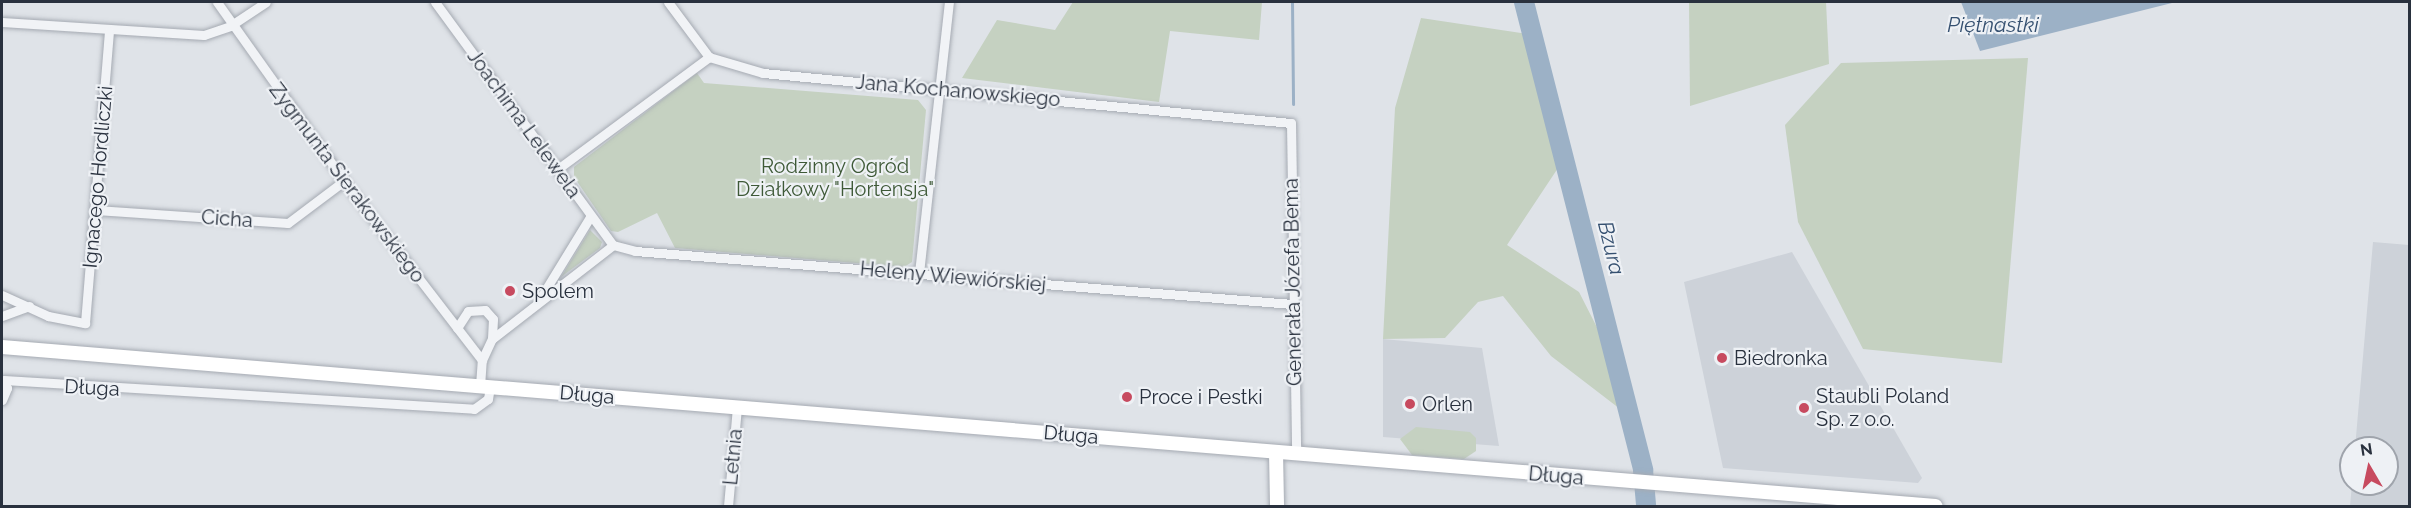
<!DOCTYPE html>
<meta charset="utf-8">
<style>
body{margin:0}
#map{position:relative;width:2411px;height:508px;overflow:hidden;background:#dfe3e8;font-family:Raleway,sans-serif}
div>[style]{position:absolute}
[style*='--x']{left:calc(var(--x)*1px);top:calc(var(--y)*1px);width:calc(var(--w)*1px);rotate:calc(var(--a)*1deg)}
.built>*{inset:0;background:#cdd2d9}
.green>*{inset:0;background:#c5d1c1}
.water>*{inset:0;background:#9cb1c6}
.stream>*{height:3px;margin:-1.5px;padding:0 1.5px;transform-origin:1.5px;border-radius:1.5px;background:#9cb1c6}
.river>*{height:20px;margin:-10px;padding:0 10px;transform-origin:10px;border-radius:10px;background:#9cb1c6}
.roads{filter:drop-shadow(0 0 2px #a5aab2) drop-shadow(0 0 2px #a5aab2)}
.street>*{height:9px;margin:-4.5px;padding:0 4.5px;transform-origin:4.5px;border-radius:4.5px;background:#f1f3f6}
.secondary>*{height:14px;margin:-7px;padding:0 7px;transform-origin:7px;border-radius:7px;background:#fff}
.dots>*{width:16px;height:16px;translate:-50% -50%;box-sizing:border-box;border:3px solid #eef1f5;border-radius:50%}
span{translate:-50% -50%;white-space:nowrap;text-align:center;line-height:1.15;-webkit-text-stroke:4.5px #eef1f5;paint-order:stroke}
.street-label{font-size:20px;color:#29313e}
.park-label{font-size:20px;color:#3e5937}
.poi-label{font-size:20px;color:#29313e}
.left{translate:0 -50%;text-align:left}
.water-label{font-size:21px;color:#355070;font-style:italic}
.frame{position:absolute;inset:0;border:3px solid #29313e;pointer-events:none}
.north{position:absolute;left:2339px;top:436px;width:60px;height:60px;box-sizing:border-box;background:#eef1f5;border:2px solid #9fa4ac;border-radius:50%;rotate:351deg;font-size:16px;font-weight:700;line-height:24px;text-align:center;color:#29313e}
.north::after{content:'';display:block;margin:auto;width:21px;height:27px;background:#c74a5f;clip-path:polygon(50% 0,100% 100%,50% 72%,0 100%)}
</style>
<div id="map">
<div class="built">
<div style="clip-path:polygon(2373px 242px,2409px 245px,2409px 506px,2350px 506px,2352px 484px,2387px 484px,2387px 448px,2355px 448px)"></div>
<div style="clip-path:polygon(1792px 252px,1922px 478px,1918px 483px,1723px 468px,1684px 282px)"></div>
<div style="clip-path:polygon(1383px 339px,1482px 348px,1499px 446px,1383px 437px)"></div>
</div>
<div class="green">
<div style="clip-path:polygon(1073px 2px,1262px 2px,1259px 40px,1170px 31px,1159px 102px,962px 78px,997px 20px,1055px 30px)"></div>
<div style="clip-path:polygon(1689px 2px,1826px 2px,1829px 64px,1690px 106px)"></div>
<div style="clip-path:polygon(1421px 18px,1528px 34px,1560px 165px,1507px 245px,1579px 292px,1609px 351px,1624px 412px,1551px 356px,1503px 296px,1478px 302px,1445px 338px,1383px 339px,1395px 108px)"></div>
<div style="clip-path:polygon(2028px 58px,2002px 363px,1863px 349px,1798px 222px,1785px 125px,1841px 63px)"></div>
<div style="clip-path:polygon(697px 73px,704px 83px,918px 100px,926px 110px,912px 262px,904px 267px,675px 248px,657px 213px,618px 232px,611px 231px,574px 177px,574px 167px)"></div>
<div style="clip-path:polygon(590px 230px,602px 242px,600px 248px,561px 277px)"></div>
<div style="clip-path:polygon(1416px 427px,1470px 432px,1476px 438px,1476px 451px,1464px 459px,1412px 455px,1400px 439px)"></div>
</div>
<div class="water">
<div style="clip-path:polygon(1961px 2px,2176px 2px,1980px 51px)"></div>
</div>
<div class="stream">
<div style="--x:1292;--y:2;--w:102;--a:89.4"></div>
</div>
<div class="river">
<div style="--x:1524;--y:2;--w:483;--a:75.7"></div>
<div style="--x:1643;--y:470;--w:36;--a:85"></div>
</div>
<div class="roads">
<div class="street">
<div style="--x:217;--y:2;--w:219;--a:54.6"></div>
<div style="--x:344;--y:181;--w:226;--a:52.4"></div>
<div style="--x:435;--y:2;--w:301;--a:53.8"></div>
<div style="--x:668;--y:2;--w:69;--a:53.3"></div>
<div style="--x:709;--y:57;--w:56;--a:16.5"></div>
<div style="--x:763;--y:73;--w:530;--a:5.41"></div>
<div style="--x:1291;--y:123;--w:331;--a:89.1"></div>
<div style="--x:2;--y:22;--w:202;--a:3.7"></div>
<div style="--x:204;--y:35;--w:28;--a:-19"></div>
<div style="--x:230;--y:26;--w:43;--a:-33.7"></div>
<div style="--x:559;--y:168;--w:187;--a:-36.5"></div>
<div style="--x:96;--y:210;--w:192;--a:3.9"></div>
<div style="--x:288;--y:223;--w:70;--a:-36.9"></div>
<div style="--x:613;--y:245;--w:23;--a:15"></div>
<div style="--x:635;--y:251;--w:660;--a:4.61"></div>
<div style="--x:919;--y:273;--w:273;--a:-83.7"></div>
<div style="--x:2;--y:295;--w:51;--a:24.5"></div>
<div style="--x:48;--y:316;--w:38;--a:11"></div>
<div style="--x:85;--y:323;--w:293;--a:-85.3"></div>
<div style="--x:541;--y:297;--w:94;--a:-58.5"></div>
<div style="--x:2;--y:316;--w:29;--a:-20"></div>
<div style="--x:457;--y:328;--w:20;--a:-57"></div>
<div style="--x:468;--y:311;--w:17;--a:-3"></div>
<div style="--x:485;--y:310;--w:12;--a:48"></div>
<div style="--x:493;--y:319;--w:20;--a:93"></div>
<div style="--x:4;--y:380;--w:471;--a:3.5"></div>
<div style="--x:474;--y:409;--w:17;--a:-36"></div>
<div style="--x:488;--y:399;--w:12;--a:-81"></div>
<div style="--x:480;--y:386;--w:26;--a:-86"></div>
<div style="--x:482;--y:360;--w:23;--a:-65"></div>
<div style="--x:492;--y:339;--w:153;--a:-37.8"></div>
<div style="--x:2;--y:400;--w:13;--a:-67"></div>
<div style="--x:7;--y:388;--w:9;--a:-122"></div>
<div style="--x:728;--y:506;--w:99;--a:-84.8"></div>
</div>
<div class="secondary">
<div style="--x:2;--y:347;--w:1940;--a:4.7"></div>
<div style="--x:1276;--y:452;--w:54;--a:88.9"></div>
</div>
</div>
<div class="dots">
<div style="left:510px;top:291px;background:#c74a5f"></div>
<div style="left:1722px;top:358px;background:#c74a5f"></div>
<div style="left:1127px;top:397px;background:#c74a5f"></div>
<div style="left:1410px;top:404px;background:#c74a5f"></div>
<div style="left:1804px;top:408px;background:#c74a5f"></div>
</div>
<div class="street-label">
<span style="left:958px;top:91px;rotate:5deg">Jana Kochanowskiego</span>
<span style="left:524px;top:124px;rotate:54deg">Joachima Lelewela</span>
<span style="left:98px;top:177px;rotate:-85deg">Ignacego Hordliczki</span>
<span style="left:347px;top:183px;rotate:53deg">Zygmunta Sierakowskiego</span>
<span style="left:227px;top:219px;rotate:4deg">Cicha</span>
<span style="left:953px;top:277px;rotate:5deg">Heleny Wiewiórskiej</span>
<span style="left:1293px;top:282px;rotate:-91deg">Generała Józefa Bema</span>
<span style="left:92px;top:388px;rotate:3deg">Długa</span>
<span style="left:587px;top:395px;rotate:5deg">Długa</span>
<span style="left:1071px;top:435px;rotate:5deg">Długa</span>
<span style="left:733px;top:457px;rotate:-85deg">Letnia</span>
<span style="left:1556px;top:476px;rotate:5deg">Długa</span>
</div>
<div class="park-label">
<span style="left:835px;top:178px">Rodzinny Ogród<br>Działkowy "Hortensja"</span>
</div>
<div class="poi-label">
<span class="left" style="left:522px;top:291px">Spolem</span>
<span class="left" style="left:1734px;top:358px">Biedronka</span>
<span class="left" style="left:1816px;top:408px">Staubli Poland<br>Sp. z o.o.</span>
<span class="left" style="left:1139px;top:397px">Proce i Pestki</span>
<span class="left" style="left:1422px;top:404px">Orlen</span>
</div>
<div class="water-label">
<span style="left:1993px;top:25px">Piętnastki</span>
<span style="left:1611px;top:248px;rotate:76deg">Bzura</span>
</div>
<div class="frame"></div>
<div class="north">N</div>
</div>
